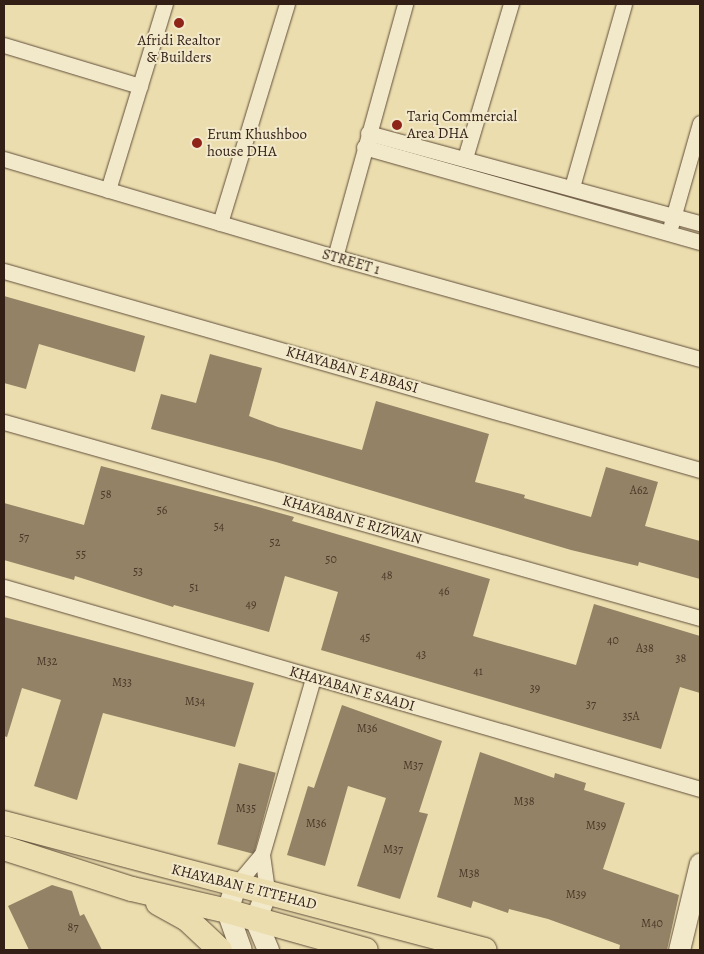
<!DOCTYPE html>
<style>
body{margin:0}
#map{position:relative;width:704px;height:954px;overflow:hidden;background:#ebddad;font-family:Alegreya,serif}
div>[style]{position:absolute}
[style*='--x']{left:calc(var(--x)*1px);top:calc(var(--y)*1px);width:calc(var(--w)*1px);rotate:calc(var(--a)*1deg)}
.building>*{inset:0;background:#938265;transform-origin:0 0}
.roads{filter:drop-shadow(0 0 1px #614e3c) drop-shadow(0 0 1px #614e3c)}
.street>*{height:15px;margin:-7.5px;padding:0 7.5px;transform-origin:7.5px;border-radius:7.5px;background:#f2e9ca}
.secondary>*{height:21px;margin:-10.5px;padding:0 10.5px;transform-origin:10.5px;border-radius:10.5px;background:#f2e9ca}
.primary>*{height:24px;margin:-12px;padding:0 12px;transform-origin:12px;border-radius:12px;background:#ebddad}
.dots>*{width:14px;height:14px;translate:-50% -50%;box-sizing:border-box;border:2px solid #f2e9ca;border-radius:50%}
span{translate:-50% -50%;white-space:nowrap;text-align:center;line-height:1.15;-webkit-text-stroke:4px #f2e9ca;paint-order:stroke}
.number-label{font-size:12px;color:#4b382a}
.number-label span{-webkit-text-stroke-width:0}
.poi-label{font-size:15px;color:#331f16}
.left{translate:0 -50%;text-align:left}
.street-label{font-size:15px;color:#331f16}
.frame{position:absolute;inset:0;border:5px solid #331f16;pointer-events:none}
</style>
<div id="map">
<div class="building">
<div style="clip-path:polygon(4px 296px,145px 336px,135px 372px,39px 344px,26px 389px,4px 383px)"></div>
<div style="clip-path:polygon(210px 354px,262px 368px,249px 416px,278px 427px,362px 450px,376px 401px,489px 434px,475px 482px,525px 495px,524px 498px,591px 517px,606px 467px,658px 482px,645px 526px,700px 541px,700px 579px,639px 562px,638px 566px,571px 550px,276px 462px,151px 429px,161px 394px,196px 403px)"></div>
<div style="clip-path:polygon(101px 466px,251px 505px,294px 517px,292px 521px,490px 579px,473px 636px,530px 652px,576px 665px,594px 604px,700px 636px,700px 693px,680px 687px,661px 749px,321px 650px,338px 592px,285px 576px,269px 632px,174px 605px,173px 607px,75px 576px,74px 580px,4px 560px,4px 503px,84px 525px)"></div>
<div style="clip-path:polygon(4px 617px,254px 683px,235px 747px,103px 713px,77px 800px,34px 786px,61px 700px,22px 688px,7px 737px,4px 736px)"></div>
<div style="clip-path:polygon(342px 705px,442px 741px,419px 812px,428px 814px,400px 899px,357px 886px,386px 798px,348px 786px,325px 866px,287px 855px,308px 786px,314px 788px)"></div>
<div style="clip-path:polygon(480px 752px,554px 778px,555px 773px,586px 783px,584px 790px,625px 803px,603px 869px,679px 895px,667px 950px,619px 950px,620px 945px,548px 919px,509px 909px,508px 913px,473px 901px,471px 908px,437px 897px)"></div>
<div style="left:239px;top:763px;width:38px;height:84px;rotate:15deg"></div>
<div style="clip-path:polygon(52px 885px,72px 891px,80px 916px,84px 914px,102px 950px,29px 950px,8px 906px)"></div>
</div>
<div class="roads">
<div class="street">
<div style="--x:4;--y:45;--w:142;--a:16.8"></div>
<div style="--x:368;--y:133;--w:344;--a:15.2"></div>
<div style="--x:364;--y:147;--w:349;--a:15.8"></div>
<div style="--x:465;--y:158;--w:161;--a:-73.4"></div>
<div style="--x:4;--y:159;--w:345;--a:16.5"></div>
<div style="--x:335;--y:257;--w:379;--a:15.6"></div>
<div style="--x:572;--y:187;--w:190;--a:-74.1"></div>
<div style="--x:108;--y:190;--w:195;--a:-73"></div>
<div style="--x:220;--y:223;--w:229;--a:-73"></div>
<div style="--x:671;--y:225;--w:106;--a:-74.1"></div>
<div style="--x:335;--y:257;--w:263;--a:-74.5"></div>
<div style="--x:4;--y:271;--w:724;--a:15.96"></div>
<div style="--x:4;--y:422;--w:723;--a:15.73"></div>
<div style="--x:4;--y:587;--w:725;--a:16.18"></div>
<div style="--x:235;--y:886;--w:42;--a:-49.8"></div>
<div style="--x:267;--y:890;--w:36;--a:-98"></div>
<div style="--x:262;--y:854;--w:183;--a:-73.8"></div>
</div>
<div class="secondary">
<div style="--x:235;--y:886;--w:26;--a:108"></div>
<div style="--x:227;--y:911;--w:41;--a:70.3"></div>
<div style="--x:267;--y:890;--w:31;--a:112"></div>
<div style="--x:255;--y:919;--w:34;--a:67"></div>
<div style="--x:679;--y:950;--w:89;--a:-76.4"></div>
</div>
<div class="primary">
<div style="--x:4;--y:823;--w:497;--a:14.8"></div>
<div style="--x:4;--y:848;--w:134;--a:17.8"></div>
<div style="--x:132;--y:889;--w:98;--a:13"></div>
<div style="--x:227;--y:911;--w:144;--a:15.7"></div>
<div style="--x:158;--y:903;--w:33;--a:29"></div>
<div style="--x:187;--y:919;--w:45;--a:43.2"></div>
</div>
</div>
<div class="dots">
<div style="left:179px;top:23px;background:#8f2418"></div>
<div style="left:397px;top:125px;background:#8f2418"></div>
<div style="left:197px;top:143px;background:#8f2418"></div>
</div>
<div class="number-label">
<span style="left:639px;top:491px">A62</span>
<span style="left:106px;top:495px">58</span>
<span style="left:162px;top:511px">56</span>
<span style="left:219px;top:527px">54</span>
<span style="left:24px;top:538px">57</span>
<span style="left:275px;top:543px">52</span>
<span style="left:81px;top:555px">55</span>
<span style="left:331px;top:560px">50</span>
<span style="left:138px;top:572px">53</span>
<span style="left:387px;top:576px">48</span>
<span style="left:194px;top:588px">51</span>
<span style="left:444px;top:592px">46</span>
<span style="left:251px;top:605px">49</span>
<span style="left:365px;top:638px">45</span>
<span style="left:613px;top:641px">40</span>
<span style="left:645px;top:649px">A38</span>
<span style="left:421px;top:655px">43</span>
<span style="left:681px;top:659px">38</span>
<span style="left:47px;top:662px">M32</span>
<span style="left:478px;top:672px">41</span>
<span style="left:122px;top:683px">M33</span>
<span style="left:535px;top:689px">39</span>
<span style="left:195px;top:702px">M34</span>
<span style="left:591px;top:705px">37</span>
<span style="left:631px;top:717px">35A</span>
<span style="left:367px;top:729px">M36</span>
<span style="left:413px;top:766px">M37</span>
<span style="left:524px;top:802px">M38</span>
<span style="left:246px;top:809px">M35</span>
<span style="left:316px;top:824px">M36</span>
<span style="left:596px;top:826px">M39</span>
<span style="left:393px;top:850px">M37</span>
<span style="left:469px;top:874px">M38</span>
<span style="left:576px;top:895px">M39</span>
<span style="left:652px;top:924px">M40</span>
<span style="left:73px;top:928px">87</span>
</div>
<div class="poi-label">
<span style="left:179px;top:49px">Afridi Realtor<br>&amp; Builders</span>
<span class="left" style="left:407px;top:125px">Tariq Commercial<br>Area DHA</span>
<span class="left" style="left:207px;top:143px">Erum Khushboo<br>house DHA</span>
</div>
<div class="street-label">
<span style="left:351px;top:262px;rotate:16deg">STREET 1</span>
<span style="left:352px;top:370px;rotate:16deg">KHAYABAN E ABBASI</span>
<span style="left:352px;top:520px;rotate:16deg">KHAYABAN E RIZWAN</span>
<span style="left:352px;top:689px;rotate:16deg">KHAYABAN E SAADI</span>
<span style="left:244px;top:887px;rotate:14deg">KHAYABAN E ITTEHAD</span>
</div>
<div class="frame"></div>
</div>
